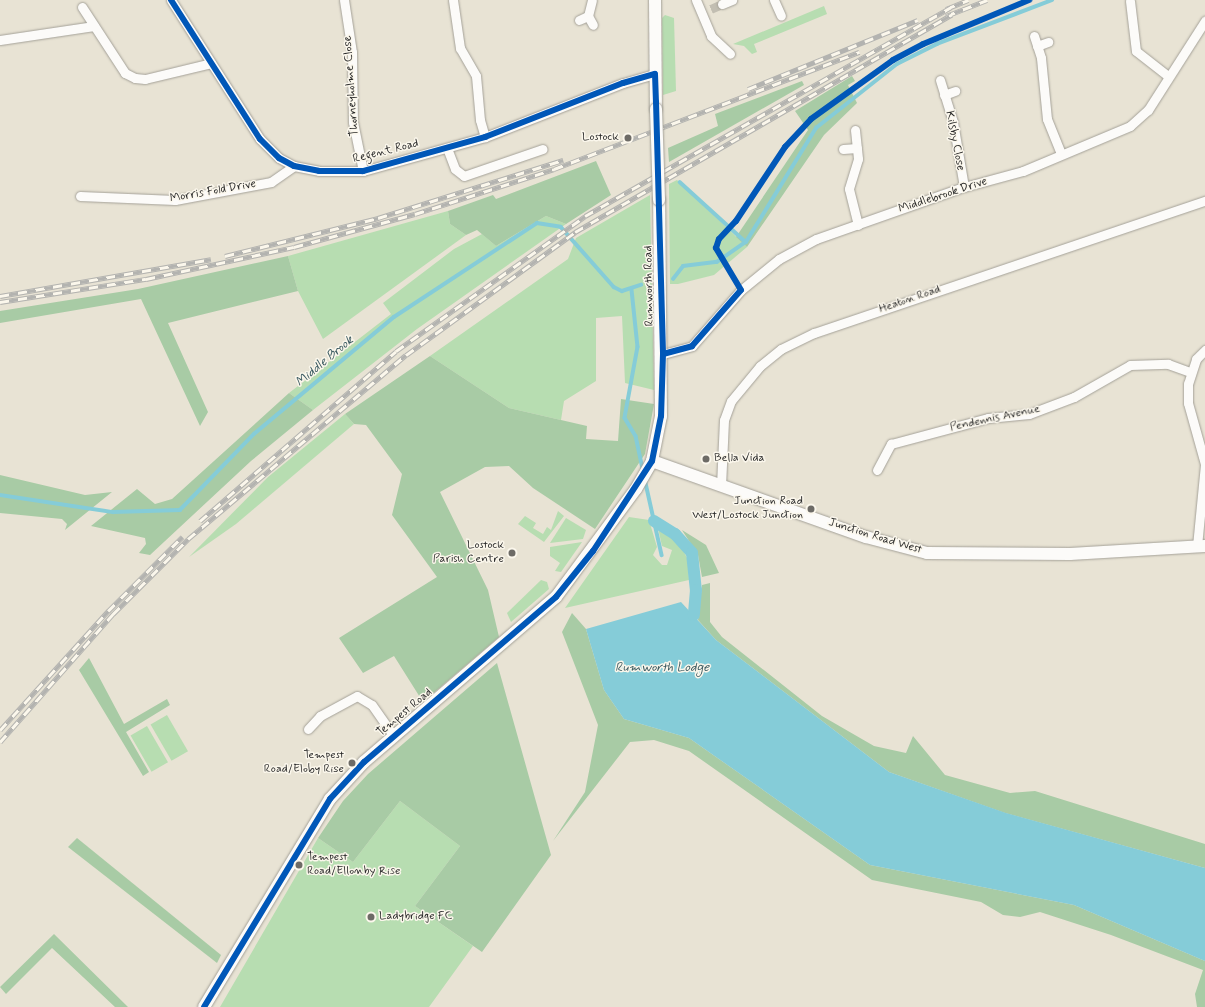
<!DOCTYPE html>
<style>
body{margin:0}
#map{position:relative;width:1205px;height:1007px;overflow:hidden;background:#e8e3d4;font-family:Mynerve,sans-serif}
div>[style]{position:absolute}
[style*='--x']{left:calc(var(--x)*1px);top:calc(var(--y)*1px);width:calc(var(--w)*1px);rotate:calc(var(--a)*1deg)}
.green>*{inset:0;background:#b7ddb1;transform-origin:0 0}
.forest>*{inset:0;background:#a8cba5}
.water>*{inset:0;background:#85ccd8}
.stream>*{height:3.5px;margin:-1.75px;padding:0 1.75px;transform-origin:1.75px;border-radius:1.75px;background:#85ccd8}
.canal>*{height:12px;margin:-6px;padding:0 6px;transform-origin:6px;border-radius:6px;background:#85ccd8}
.minor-tunnel>*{height:9px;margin-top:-4.5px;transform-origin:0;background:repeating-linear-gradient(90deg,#c2beb2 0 9px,transparent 0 13.5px)}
.roads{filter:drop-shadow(0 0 1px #a4a198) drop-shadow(0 0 1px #a4a198)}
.minor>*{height:9px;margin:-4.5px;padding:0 4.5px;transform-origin:4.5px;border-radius:4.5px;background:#fcfbf9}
.tertiary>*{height:12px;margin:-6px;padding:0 6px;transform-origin:6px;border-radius:6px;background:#fcfbf9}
.rail>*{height:4.5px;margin-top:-2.25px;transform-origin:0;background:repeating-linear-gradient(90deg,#fbf7ec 0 9px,#b3b3b0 0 18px);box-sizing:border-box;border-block:1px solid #b3b3b0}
.bridges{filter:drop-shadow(0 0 1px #a4a198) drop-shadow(0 0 1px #a4a198)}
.tertiary-bridge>*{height:12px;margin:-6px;padding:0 6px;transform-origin:6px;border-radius:6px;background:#fcfbf9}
.cycleway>*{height:6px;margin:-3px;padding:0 3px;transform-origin:3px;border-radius:3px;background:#0057b8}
.dots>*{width:11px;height:11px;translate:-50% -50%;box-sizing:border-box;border:2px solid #fbf7ec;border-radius:50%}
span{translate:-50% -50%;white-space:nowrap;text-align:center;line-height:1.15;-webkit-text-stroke:3px #fbf7ec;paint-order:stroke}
.street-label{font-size:12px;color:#2b2b2b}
.poi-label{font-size:12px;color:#2b2b2b}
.right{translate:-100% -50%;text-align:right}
.left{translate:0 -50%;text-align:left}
.water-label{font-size:13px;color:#39585f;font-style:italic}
</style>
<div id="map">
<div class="green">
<div style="clip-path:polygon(824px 6px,827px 14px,754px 44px,757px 52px,752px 54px,744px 46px,733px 44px)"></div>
<div style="clip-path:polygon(665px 15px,674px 18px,676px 91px,663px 95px,662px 18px)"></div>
<div style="clip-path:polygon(677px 180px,747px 247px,714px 275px,678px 284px,670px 284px,669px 184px)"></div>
<div style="clip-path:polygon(650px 195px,654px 390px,625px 383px,622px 316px,596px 318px,596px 381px,564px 401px,561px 420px,509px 408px,430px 356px,568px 259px,576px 238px)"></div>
<div style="clip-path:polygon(448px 211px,450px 224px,466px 235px,323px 339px,298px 291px,288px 256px)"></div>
<div style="clip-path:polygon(546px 216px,566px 224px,417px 329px,313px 410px,289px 393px,391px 314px,383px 303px,454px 249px,482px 234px,496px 246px)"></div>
<div style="clip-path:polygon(345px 414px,354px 424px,236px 524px,189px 557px,268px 477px)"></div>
<div style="clip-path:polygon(558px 511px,564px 516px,544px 542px,518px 524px,525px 516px,536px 523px,533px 528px,543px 534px,547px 527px,551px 530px)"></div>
<div style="clip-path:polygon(629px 517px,649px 520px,657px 547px,653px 555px,662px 565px,667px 565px,672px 550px,662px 546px,658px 528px,680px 544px,688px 560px,689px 580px,565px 608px)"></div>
<div style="clip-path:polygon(566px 518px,586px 530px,583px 539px,550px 543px)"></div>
<div style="clip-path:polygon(582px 542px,561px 572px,555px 571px,560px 563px,550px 556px,550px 547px)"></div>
<div style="clip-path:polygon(541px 580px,547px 582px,549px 589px,511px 622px,507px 613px)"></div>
<div style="left:167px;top:715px;width:42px;height:19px;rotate:60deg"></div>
<div style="left:147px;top:726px;width:42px;height:19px;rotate:60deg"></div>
<div style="clip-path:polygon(400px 801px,460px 846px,415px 906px,473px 946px,429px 1007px,220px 1007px,318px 838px,353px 862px)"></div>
</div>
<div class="forest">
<div style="clip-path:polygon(852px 76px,855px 81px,848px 85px,857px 103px,824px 135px,747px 247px,736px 237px,808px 130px,795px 111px)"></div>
<div style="clip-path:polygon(802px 81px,804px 85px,669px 162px,668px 148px,718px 126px,715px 114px)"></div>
<div style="clip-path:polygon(596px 161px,611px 195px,566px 224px,546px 216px,496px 246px,477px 230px,466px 235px,450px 224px,448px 211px,493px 195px,496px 199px)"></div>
<div style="clip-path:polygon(288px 256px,298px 291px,168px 323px,208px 412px,200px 426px,141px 299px,0 323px,0 311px,138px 289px)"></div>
<div style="clip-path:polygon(430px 356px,509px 408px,587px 426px,586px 439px,618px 441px,621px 399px,654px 404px,645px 454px,595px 529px,533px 488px,509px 466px,485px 467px,440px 492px,488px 590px,499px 637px,423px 702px,394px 656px,363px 673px,339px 638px,437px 577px,392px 515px,402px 474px,366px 425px,354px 424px,345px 414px)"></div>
<div style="clip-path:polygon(289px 393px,313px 410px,251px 461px,150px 555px,139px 553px,146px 544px,145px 538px,91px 526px,137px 489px,155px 504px,172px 499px)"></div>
<div style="clip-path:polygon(0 475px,85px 495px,112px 492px,65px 530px,67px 524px,62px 519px,0 513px)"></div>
<div style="clip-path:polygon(682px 530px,706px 545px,719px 573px,702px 577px,698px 555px)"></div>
<div style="clip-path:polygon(710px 583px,710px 622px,722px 637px,822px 716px,874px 746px,906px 753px,913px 736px,945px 775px,1010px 793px,1035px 791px,1205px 844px,1205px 868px,1005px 813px,889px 772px,716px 640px,698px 620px,702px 585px)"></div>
<div style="clip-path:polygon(572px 613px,586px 629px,604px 690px,624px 719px,689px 738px,870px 865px,1074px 905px,1205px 961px,1205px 1007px,1197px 1007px,1195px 994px,1203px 970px,1111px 935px,1040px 912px,1020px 917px,1003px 915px,981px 902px,872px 880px,689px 751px,654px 740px,630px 742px,553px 841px,585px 792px,598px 725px,562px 632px)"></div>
<div style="clip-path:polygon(89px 658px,124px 724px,167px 699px,170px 705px,126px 732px,149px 772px,143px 776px,79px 670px)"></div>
<div style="clip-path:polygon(497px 663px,551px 855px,482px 952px,415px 906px,460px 846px,400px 801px,353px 862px,318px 838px,343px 801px,368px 774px)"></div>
<div style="clip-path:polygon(77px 838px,221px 955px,217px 963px,68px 847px)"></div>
<div style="clip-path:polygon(54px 934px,128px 1007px,115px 1007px,52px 948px,6px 994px,0 987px)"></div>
</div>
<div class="water">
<div style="clip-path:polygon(681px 602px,716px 640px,889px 772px,1006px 813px,1205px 868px,1205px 961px,1074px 905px,870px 865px,689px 738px,624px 719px,604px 690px,586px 629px)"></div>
</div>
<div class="stream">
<div style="--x:680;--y:182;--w:89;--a:42.3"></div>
<div style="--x:673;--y:279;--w:16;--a:-52"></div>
<div style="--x:683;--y:266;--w:34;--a:-7"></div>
<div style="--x:717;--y:262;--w:35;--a:-35"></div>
<div style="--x:746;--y:242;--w:134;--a:-58.4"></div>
<div style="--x:816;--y:128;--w:103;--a:-38.3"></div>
<div style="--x:897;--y:64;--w:45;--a:-26.6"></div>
<div style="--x:937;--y:44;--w:123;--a:-20.9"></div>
<div style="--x:632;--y:290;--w:57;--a:84"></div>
<div style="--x:638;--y:347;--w:72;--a:100.4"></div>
<div style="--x:625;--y:418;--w:21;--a:59"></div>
<div style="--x:636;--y:436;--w:34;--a:78"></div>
<div style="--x:645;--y:479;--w:78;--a:77.4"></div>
<div style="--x:0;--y:495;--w:114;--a:8.6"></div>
<div style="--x:113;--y:512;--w:67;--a:-1.7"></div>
<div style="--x:180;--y:510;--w:106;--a:-45.8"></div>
<div style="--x:254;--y:434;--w:182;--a:-39.9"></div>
<div style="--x:394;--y:317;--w:171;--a:-33.3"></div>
<div style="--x:537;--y:223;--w:24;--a:9"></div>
<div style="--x:561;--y:227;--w:80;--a:48.5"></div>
<div style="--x:614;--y:287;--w:9;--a:27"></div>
<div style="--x:622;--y:291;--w:20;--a:-18"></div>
</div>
<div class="canal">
<div style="--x:654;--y:521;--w:25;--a:32"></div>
<div style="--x:675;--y:534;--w:25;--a:48"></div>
<div style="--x:692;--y:553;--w:37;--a:84"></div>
<div style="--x:696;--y:590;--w:25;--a:95"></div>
</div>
<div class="minor-tunnel">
<div style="--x:711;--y:9;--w:12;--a:-24"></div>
</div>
<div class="roads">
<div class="minor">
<div style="--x:171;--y:0;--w:165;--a:57.4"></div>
<div style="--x:260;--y:139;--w:27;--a:45"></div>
<div style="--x:279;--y:158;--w:17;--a:28"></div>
<div style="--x:294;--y:166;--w:25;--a:11"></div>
<div style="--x:319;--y:171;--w:44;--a:0"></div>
<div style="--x:363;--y:171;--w:127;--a:-15.6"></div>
<div style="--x:485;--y:137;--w:148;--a:-21.4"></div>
<div style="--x:623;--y:83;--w:33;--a:-16"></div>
<div style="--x:344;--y:0;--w:53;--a:81.3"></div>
<div style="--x:352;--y:52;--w:70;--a:89.2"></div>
<div style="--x:353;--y:122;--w:50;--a:78.5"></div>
<div style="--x:453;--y:0;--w:49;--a:81.7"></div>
<div style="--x:460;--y:48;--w:32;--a:60"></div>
<div style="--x:476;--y:76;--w:44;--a:84.8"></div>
<div style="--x:480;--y:120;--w:18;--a:74"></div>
<div style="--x:696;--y:0;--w:39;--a:67"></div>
<div style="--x:711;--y:36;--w:26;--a:43"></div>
<div style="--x:774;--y:0;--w:17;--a:66"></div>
<div style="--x:1130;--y:1;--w:50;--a:83.2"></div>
<div style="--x:1136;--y:51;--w:41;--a:38"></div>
<div style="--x:722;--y:4;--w:11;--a:-22"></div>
<div style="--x:82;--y:7;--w:79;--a:56.9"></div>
<div style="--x:125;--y:73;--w:11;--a:27"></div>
<div style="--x:135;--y:78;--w:10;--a:6"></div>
<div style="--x:145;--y:79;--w:68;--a:-13.6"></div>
<div style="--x:588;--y:16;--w:16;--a:-76"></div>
<div style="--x:579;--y:20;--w:10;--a:-24"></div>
<div style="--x:588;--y:16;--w:10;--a:61"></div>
<div style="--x:1034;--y:36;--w:23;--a:72"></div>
<div style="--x:1041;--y:58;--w:61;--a:84.4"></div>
<div style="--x:1047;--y:119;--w:38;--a:68"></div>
<div style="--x:0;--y:40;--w:95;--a:-8.5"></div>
<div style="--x:1037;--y:46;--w:12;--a:-20"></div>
<div style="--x:940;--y:80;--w:44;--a:72.8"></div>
<div style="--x:953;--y:122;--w:66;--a:80.4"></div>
<div style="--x:944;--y:95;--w:12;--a:-20"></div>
<div style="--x:855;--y:130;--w:29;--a:84"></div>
<div style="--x:858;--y:159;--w:31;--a:107"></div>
<div style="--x:849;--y:189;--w:37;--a:76"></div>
<div style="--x:447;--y:148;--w:22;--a:69"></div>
<div style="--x:455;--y:169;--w:11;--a:38"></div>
<div style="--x:464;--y:176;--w:83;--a:-18.9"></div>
<div style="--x:843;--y:149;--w:14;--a:-4"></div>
<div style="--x:80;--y:196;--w:95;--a:2.4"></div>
<div style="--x:175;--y:200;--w:98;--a:-10.6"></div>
<div style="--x:271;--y:182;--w:28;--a:-35"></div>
<div style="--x:663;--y:354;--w:30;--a:-15"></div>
<div style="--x:692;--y:346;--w:74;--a:-48.8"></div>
<div style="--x:741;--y:290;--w:49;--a:-39.2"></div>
<div style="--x:779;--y:259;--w:42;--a:-28.4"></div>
<div style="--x:816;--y:239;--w:157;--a:-19.4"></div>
<div style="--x:964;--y:187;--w:61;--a:-15.2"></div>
<div style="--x:1023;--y:171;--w:116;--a:-22.8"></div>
<div style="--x:1130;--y:126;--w:24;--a:-42"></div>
<div style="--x:1148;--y:110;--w:106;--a:-57.4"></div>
<div style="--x:877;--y:470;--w:30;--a:-62"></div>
<div style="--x:891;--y:444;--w:100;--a:-15"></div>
<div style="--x:988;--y:418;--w:41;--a:-5.6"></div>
<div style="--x:1029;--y:414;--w:48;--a:-20.7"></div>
<div style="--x:1074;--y:397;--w:64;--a:-29.7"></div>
<div style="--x:1130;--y:365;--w:38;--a:-2"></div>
<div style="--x:1168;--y:364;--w:23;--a:20"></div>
<div style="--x:721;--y:486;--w:66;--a:-87.4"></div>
<div style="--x:724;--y:420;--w:20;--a:-70"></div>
<div style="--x:731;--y:401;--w:45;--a:-50.4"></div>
<div style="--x:760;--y:366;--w:27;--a:-39"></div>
<div style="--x:781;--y:349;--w:37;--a:-26"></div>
<div style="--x:814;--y:333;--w:413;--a:-18.7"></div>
<div style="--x:1197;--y:546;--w:82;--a:-84.4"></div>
<div style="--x:1205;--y:464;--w:63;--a:-105.6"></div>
<div style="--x:1188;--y:403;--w:19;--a:-90"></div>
<div style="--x:1188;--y:384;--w:26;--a:-72"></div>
<div style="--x:1196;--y:359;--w:13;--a:-45"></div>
<div style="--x:308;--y:729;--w:18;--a:-47"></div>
<div style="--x:320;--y:716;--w:42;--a:-28.4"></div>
<div style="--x:357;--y:696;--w:17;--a:31"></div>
<div style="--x:372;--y:705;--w:38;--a:55"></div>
</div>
<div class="tertiary">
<div style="--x:655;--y:0;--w:109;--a:89.5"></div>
<div style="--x:652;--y:461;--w:227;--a:19.6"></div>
<div style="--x:866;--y:537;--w:63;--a:14.7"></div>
<div style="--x:927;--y:553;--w:143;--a:0.4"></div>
<div style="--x:1070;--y:554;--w:135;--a:-3.4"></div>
<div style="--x:204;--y:1007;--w:243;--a:-58.8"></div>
<div style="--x:330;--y:799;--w:50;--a:-47.4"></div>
<div style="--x:364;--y:762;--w:253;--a:-40.7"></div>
<div style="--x:556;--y:597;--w:134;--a:-53.5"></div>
<div style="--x:636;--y:489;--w:32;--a:-60"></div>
<div style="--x:652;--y:461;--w:46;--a:-78.7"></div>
<div style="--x:661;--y:416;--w:216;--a:-90.5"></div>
</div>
</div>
<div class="rail">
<div style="--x:946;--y:9;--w:24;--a:-22"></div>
<div style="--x:946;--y:16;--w:44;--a:-21.3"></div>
<div style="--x:748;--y:89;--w:183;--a:-22.1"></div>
<div style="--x:225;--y:256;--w:158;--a:-13.9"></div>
<div style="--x:378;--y:218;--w:194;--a:-17.4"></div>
<div style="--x:0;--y:296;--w:214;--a:-9.9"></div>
<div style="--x:0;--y:302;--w:148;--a:-9"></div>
<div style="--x:146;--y:279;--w:151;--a:-12.2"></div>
<div style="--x:294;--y:247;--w:125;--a:-15.3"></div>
<div style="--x:415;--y:214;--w:146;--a:-17.9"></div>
<div style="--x:554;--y:169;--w:327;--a:-21"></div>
<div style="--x:200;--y:521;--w:259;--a:-40.9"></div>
<div style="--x:396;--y:351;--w:232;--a:-35.5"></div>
<div style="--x:585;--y:216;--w:421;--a:-29.7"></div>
<div style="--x:0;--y:730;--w:161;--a:-47.8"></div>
<div style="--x:108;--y:611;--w:105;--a:-45"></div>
<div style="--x:0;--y:742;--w:171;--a:-48.6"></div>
<div style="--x:113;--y:614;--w:106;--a:-45"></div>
<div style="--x:188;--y:539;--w:285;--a:-40.2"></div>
<div style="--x:406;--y:355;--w:209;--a:-36"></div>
<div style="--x:575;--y:232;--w:435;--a:-30"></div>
</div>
<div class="bridges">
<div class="tertiary-bridge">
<div style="--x:656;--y:109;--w:91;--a:88.1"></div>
</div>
</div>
<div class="cycleway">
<div style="--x:171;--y:0;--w:165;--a:57.4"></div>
<div style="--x:260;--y:139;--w:27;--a:45"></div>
<div style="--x:279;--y:158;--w:17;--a:28"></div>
<div style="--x:294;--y:166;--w:25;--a:11"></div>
<div style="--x:319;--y:171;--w:44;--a:0"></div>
<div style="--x:363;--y:171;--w:127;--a:-15.6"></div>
<div style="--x:485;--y:137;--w:148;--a:-21.4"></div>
<div style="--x:623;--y:83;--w:33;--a:-16"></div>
<div style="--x:655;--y:74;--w:28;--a:88"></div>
<div style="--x:656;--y:102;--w:252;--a:88.4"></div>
<div style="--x:663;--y:354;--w:62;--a:91.8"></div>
<div style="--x:661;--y:416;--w:46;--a:101.3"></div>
<div style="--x:652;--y:461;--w:108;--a:123.2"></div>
<div style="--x:593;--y:551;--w:59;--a:128.8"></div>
<div style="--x:556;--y:597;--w:253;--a:139.3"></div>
<div style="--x:364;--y:762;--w:50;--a:132.6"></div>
<div style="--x:330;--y:799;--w:243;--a:121.2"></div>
<div style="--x:663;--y:354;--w:30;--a:-15"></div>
<div style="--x:692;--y:346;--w:74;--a:-48.8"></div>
<div style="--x:741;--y:290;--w:49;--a:-120.8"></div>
<div style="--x:716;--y:248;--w:9;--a:-72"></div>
<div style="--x:719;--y:239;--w:25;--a:-47"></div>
<div style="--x:736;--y:221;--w:89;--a:-56.5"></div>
<div style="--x:785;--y:147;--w:38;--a:-47"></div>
<div style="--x:811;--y:119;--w:101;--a:-35.7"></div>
<div style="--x:893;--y:60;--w:34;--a:-28"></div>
<div style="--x:923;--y:44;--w:115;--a:-22.5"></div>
</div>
<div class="dots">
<div style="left:628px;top:138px;background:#6d6b66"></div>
<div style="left:706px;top:459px;background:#6d6b66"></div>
<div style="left:811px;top:509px;background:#6d6b66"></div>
<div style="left:512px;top:553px;background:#6d6b66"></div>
<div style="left:352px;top:763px;background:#6d6b66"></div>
<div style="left:299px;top:865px;background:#6d6b66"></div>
<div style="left:371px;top:917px;background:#6d6b66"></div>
</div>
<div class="street-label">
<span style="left:352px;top:86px;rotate:-94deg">Thorneyholme Close</span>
<span style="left:954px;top:141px;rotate:79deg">Kilsby Close</span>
<span style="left:386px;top:152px;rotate:-14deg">Regent Road</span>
<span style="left:213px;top:192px;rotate:-10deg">Morris Fold Drive</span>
<span style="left:943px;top:196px;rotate:-18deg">Middlebrook Drive</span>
<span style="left:650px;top:286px;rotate:-91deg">Rumworth Road</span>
<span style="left:910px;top:300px;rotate:-19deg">Heaton Road</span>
<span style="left:995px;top:419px;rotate:-12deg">Pendennis Avenue</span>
<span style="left:875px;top:537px;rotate:17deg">Junction Road West</span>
<span style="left:405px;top:713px;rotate:-40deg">Tempest Road</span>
</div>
<div class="poi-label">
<span class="right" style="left:619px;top:138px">Lostock</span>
<span class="left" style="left:714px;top:459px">Bella Vida</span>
<span class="right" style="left:803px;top:509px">Junction Road<br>West/Lostock Junction</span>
<span class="right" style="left:504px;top:553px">Lostock<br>Parish Centre</span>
<span class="right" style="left:344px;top:763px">Tempest<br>Road/Eloby Rise</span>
<span class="left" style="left:307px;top:865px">Tempest<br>Road/Ellonby Rise</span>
<span class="left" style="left:379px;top:917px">Ladybridge FC</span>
</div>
<div class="water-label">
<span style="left:325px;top:362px;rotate:-40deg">Middle Brook</span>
<span style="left:662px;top:668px">Rumworth Lodge</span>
</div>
</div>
